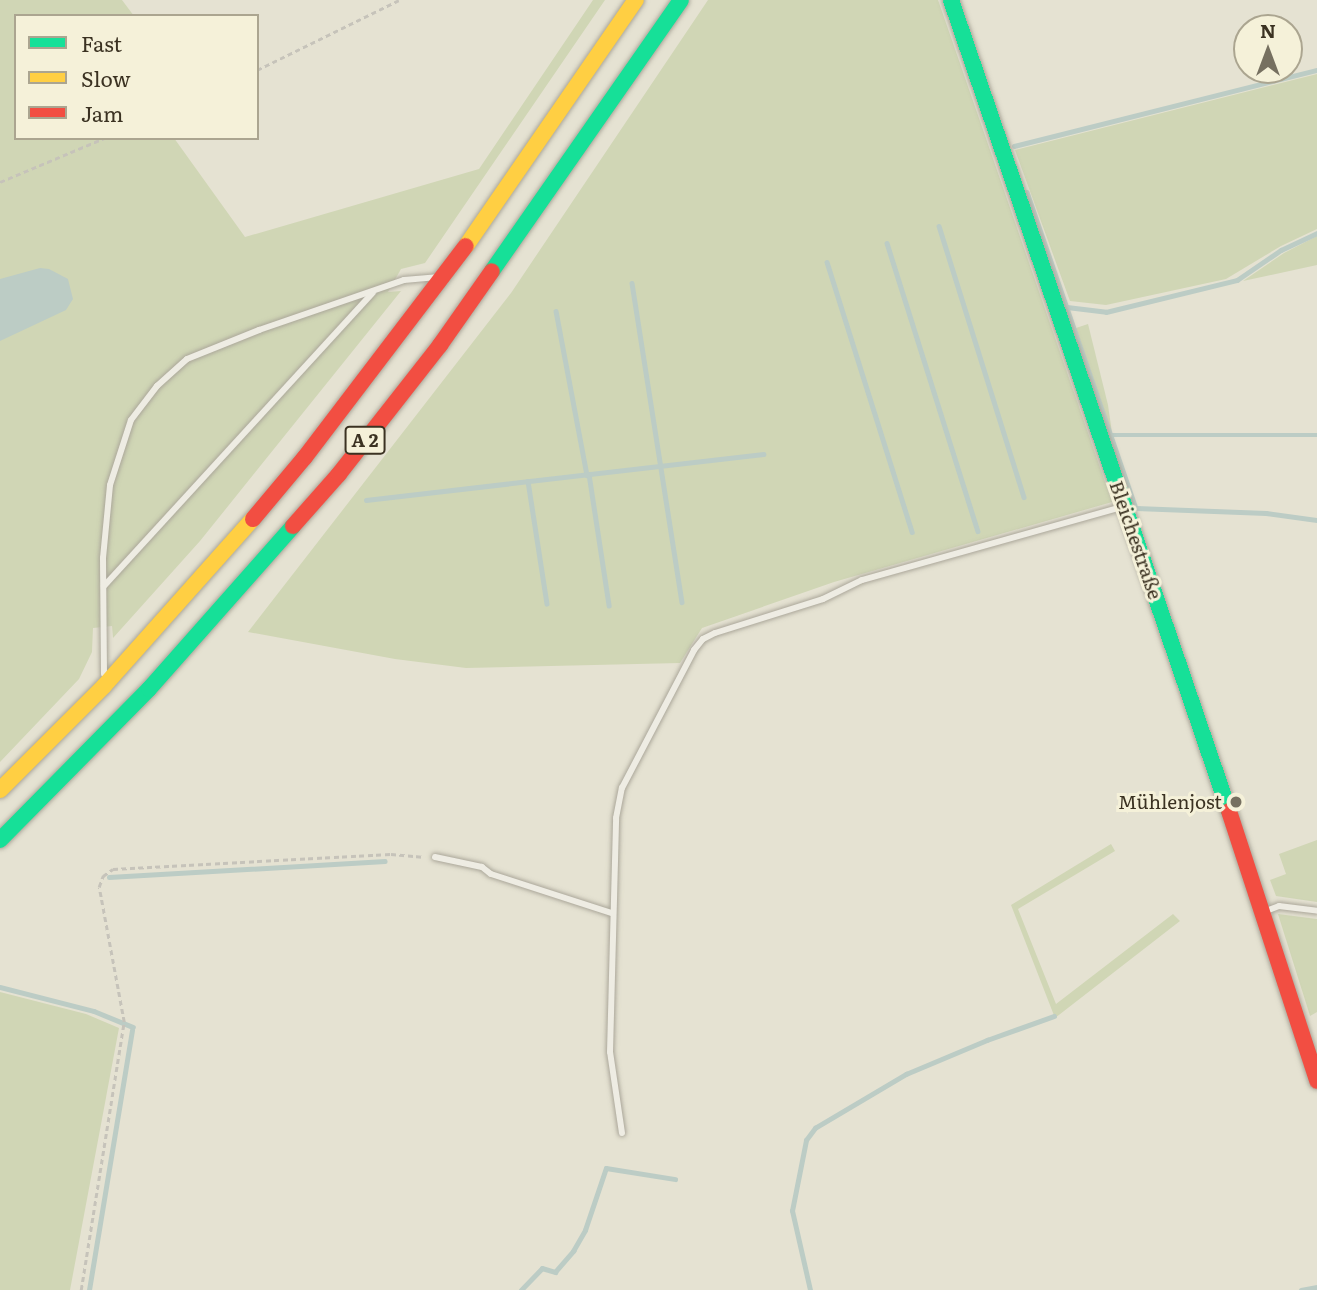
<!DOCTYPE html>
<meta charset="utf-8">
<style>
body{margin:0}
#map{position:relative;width:1317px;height:1290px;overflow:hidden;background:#e5e2d2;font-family:Literata,serif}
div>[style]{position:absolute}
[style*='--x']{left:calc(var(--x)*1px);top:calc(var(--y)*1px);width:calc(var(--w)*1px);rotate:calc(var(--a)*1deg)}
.green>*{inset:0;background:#d0d6b5}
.water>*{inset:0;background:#bcccc5}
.stream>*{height:4.5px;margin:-2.25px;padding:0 2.25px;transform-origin:2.25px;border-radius:2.25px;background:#bcccc5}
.path>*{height:2.5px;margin-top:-1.25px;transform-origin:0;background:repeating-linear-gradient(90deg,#c6c3ba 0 5px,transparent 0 8.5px)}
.roads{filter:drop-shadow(0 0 2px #aba79a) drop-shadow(0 0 2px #aba79a)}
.lane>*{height:6px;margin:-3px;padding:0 3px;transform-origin:3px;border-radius:3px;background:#eeece3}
.fast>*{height:16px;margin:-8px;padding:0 8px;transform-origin:8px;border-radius:8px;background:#16e098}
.slow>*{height:16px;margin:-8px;padding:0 8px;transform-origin:8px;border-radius:8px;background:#ffcf43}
.jam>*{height:16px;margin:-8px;padding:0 8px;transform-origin:8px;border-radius:8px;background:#f24e42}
.dots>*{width:19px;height:19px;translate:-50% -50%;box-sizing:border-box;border:4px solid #f5f1d9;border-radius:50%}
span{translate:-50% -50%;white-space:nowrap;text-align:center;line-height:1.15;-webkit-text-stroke:6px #f5f1d9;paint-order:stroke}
.shield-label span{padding:2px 5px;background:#f5f1d9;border:2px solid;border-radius:5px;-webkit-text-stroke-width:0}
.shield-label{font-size:18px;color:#3b3222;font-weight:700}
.street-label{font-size:19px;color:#3b3222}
.poi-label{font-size:19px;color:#3b3222}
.right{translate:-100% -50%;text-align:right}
.legend{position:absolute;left:14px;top:14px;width:245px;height:126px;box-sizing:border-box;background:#f5f1d9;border:2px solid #aba590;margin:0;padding:9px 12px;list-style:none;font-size:21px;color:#3b3222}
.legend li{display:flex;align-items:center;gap:14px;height:35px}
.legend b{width:35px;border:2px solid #aba590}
.north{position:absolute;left:1233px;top:14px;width:70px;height:70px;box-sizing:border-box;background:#f5f1d9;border:2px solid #aba590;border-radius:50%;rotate:0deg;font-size:19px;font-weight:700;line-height:28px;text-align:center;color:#3b3222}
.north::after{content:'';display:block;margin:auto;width:24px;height:32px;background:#767060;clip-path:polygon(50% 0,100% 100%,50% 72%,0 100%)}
</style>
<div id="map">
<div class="green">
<div style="clip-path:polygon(0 0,122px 0,134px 16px,16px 16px,16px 138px,174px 138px,245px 237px,479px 169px,593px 0,605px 0,425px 263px,401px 269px,388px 292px,401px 291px,200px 541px,113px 638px,112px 626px,93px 628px,92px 652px,79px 679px,0 762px)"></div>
<div style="clip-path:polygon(708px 0,938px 0,1112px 502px,834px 582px,702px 628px,680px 663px,466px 668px,395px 659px,248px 632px,511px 293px)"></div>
<div style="clip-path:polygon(1317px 74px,1317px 229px,1281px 246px,1226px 279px,1106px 305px,1070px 301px,1015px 150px)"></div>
<div style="clip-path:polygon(1317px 236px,1317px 265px,1243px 281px,1284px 253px)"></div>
<div style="clip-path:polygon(1088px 324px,1108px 405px,1112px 433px,1076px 328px)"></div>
<div style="clip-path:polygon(1317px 840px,1317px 902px,1276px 896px,1270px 880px,1286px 874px,1279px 854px)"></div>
<div style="clip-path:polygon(1111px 844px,1115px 851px,1018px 909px,1056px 1004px,1173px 914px,1180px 921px,1055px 1018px,1011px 905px)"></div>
<div style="clip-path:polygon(1278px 914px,1317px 919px,1317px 1012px,1310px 1016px)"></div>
<div style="clip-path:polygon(0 992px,86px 1014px,119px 1028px,70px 1290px,0 1290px)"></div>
</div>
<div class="water">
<div style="clip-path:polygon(40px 268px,49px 269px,68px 279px,73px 299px,66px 310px,0 341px,0 279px)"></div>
</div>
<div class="stream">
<div style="--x:1014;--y:146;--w:312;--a:-14.1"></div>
<div style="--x:1027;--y:192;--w:334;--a:71"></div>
<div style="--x:1136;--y:508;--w:130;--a:2.2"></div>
<div style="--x:1266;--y:513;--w:51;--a:7.8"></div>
<div style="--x:939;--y:226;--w:284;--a:72.6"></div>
<div style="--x:887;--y:243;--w:302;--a:72.5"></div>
<div style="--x:827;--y:262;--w:283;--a:72.5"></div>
<div style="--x:632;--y:283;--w:323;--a:81.1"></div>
<div style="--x:1067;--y:307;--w:39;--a:7"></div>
<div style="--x:1106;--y:312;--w:135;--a:-13.7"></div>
<div style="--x:1237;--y:280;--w:53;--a:-34.3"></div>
<div style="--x:1281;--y:250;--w:40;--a:-25"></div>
<div style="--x:556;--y:311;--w:167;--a:79.3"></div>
<div style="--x:1110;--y:435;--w:207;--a:0"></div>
<div style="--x:589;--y:474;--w:133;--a:81.3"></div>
<div style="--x:528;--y:481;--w:124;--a:81.2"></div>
<div style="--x:366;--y:500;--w:400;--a:-6.6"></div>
<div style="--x:109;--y:877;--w:276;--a:-3.3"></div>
<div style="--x:0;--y:987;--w:97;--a:14.3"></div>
<div style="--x:94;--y:1011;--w:42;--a:22.3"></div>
<div style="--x:89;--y:1290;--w:263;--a:-80.6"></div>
<div style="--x:521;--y:1290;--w:30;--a:-46"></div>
<div style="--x:542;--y:1268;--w:14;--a:17"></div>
<div style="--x:555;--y:1272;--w:28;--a:-49"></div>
<div style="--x:573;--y:1251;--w:24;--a:-60"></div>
<div style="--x:585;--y:1230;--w:65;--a:-71.3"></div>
<div style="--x:606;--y:1168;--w:70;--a:9.1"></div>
<div style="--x:810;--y:1290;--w:81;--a:-102.8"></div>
<div style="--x:792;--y:1211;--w:72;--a:-78.8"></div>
<div style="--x:806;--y:1140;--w:15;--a:-53"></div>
<div style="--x:815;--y:1128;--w:106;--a:-30.7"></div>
<div style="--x:906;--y:1074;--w:88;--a:-22.8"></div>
<div style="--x:987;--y:1040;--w:71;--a:-19.7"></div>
<div style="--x:1301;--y:1290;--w:16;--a:-11"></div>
</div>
<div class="path">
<div style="--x:257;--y:70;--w:158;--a:-26.2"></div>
<div style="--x:0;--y:182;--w:113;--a:-22.9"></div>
<div style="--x:81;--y:1290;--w:271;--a:-80.9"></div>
<div style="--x:124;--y:1022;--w:137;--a:-100.5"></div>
<div style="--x:99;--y:887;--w:12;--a:-70"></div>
<div style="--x:103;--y:876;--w:12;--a:-35"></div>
<div style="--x:113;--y:869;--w:278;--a:-3.1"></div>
<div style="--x:391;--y:854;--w:34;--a:5"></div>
</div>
<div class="roads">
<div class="lane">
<div style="--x:104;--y:586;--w:398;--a:-47.5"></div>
<div style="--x:104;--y:674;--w:116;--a:-90.5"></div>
<div style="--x:103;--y:558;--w:73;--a:-84.5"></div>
<div style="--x:110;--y:485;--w:68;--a:-72.1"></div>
<div style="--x:131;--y:420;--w:43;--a:-52.6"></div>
<div style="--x:157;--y:386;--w:40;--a:-42"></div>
<div style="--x:187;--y:359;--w:78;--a:-21.9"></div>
<div style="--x:259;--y:330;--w:153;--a:-19"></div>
<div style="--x:404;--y:280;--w:33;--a:-5"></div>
<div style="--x:435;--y:857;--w:48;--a:12"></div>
<div style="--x:482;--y:867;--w:11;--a:38"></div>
<div style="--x:491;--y:874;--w:127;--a:17.9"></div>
<div style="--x:1266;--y:911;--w:14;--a:-21"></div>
<div style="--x:1279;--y:906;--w:38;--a:7"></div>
<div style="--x:622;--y:1133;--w:82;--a:-98.4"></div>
<div style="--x:610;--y:1052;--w:234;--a:-88.5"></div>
<div style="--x:616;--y:818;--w:31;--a:-79"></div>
<div style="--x:622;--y:788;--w:156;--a:-62.4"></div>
<div style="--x:694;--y:650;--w:14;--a:-51"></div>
<div style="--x:703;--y:639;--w:13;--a:-27"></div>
<div style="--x:715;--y:633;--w:113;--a:-17.5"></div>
<div style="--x:823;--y:599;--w:43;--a:-26"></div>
<div style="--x:862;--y:580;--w:270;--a:-15.7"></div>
</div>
<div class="fast">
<div style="--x:951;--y:0;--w:857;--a:71.08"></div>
<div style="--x:492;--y:271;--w:330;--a:-55.1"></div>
<div style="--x:0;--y:840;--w:212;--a:-45.4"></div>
<div style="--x:149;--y:689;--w:217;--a:-48.5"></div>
</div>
<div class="slow">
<div style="--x:466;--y:246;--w:299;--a:-55.4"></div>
<div style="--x:0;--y:790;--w:147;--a:-45"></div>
<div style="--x:104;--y:686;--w:224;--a:-48.3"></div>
</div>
<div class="jam">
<div style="--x:253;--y:519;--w:81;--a:-50"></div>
<div style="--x:305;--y:457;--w:265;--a:-52.7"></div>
<div style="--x:293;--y:526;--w:69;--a:-48.5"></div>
<div style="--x:339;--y:474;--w:164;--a:-51.9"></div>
<div style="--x:440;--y:345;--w:90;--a:-54.9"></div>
<div style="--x:1229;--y:811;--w:284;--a:71.9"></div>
</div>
</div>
<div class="dots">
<div style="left:1236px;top:802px;background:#767060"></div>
</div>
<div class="shield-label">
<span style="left:365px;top:440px">A 2</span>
</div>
<div class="street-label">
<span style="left:1136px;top:540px;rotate:71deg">Bleichestraße</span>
</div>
<div class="poi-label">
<span class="right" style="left:1222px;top:802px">Mühlenjost</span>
</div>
<ul class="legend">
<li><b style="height:9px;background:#16e098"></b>Fast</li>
<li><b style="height:9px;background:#ffcf43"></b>Slow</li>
<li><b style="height:9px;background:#f24e42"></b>Jam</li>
</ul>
<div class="north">N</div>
</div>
